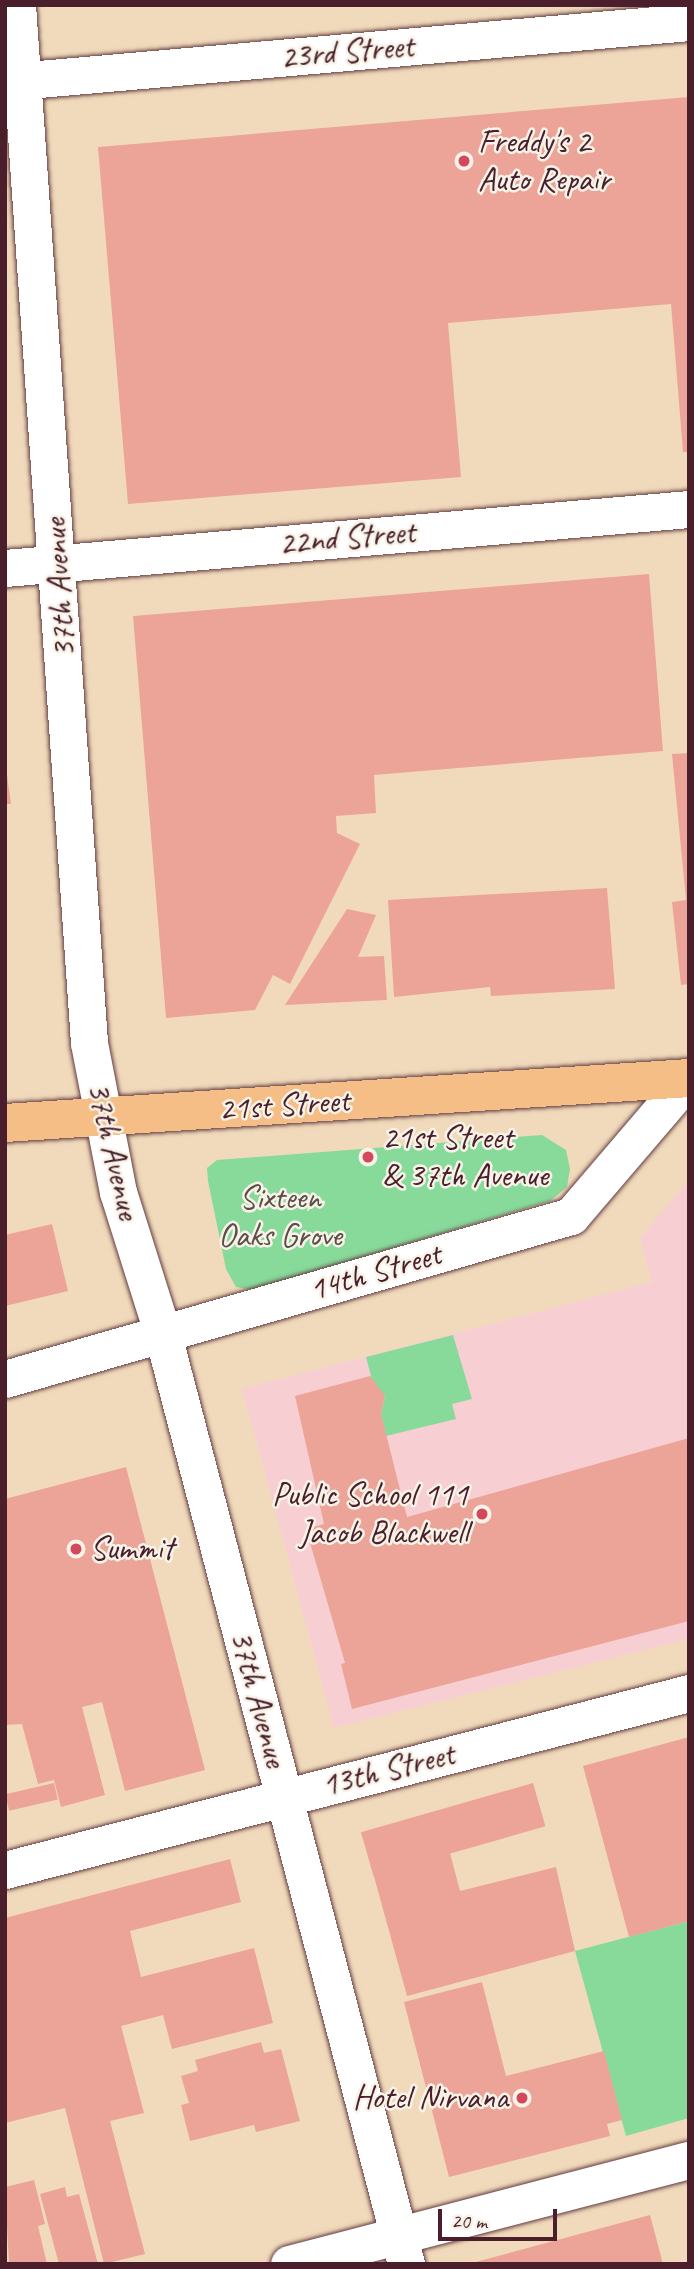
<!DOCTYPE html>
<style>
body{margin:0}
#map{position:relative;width:694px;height:2269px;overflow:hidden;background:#f1dabb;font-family:Caveat,sans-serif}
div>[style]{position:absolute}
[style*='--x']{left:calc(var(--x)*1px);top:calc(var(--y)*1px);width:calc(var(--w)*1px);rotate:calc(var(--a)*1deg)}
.built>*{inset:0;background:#f7cfd3}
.green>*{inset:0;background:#88da9b}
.building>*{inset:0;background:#eca499;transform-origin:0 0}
.roads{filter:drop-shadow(0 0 2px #633b41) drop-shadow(0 0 2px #633b41)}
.minor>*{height:37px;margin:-18.5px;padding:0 18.5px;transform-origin:18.5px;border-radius:18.5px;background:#fff}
.primary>*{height:38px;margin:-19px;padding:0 19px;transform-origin:19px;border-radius:19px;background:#f6be87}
.dots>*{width:19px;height:19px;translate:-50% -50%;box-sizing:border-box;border:4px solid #f7f3e8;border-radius:50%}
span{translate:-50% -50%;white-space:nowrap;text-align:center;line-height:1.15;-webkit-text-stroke:5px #f7f3e8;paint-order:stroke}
.street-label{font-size:33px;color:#4a1f2b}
.poi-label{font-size:33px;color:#4a1f2b}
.left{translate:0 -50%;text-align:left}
.right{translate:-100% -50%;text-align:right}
.park-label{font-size:33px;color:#5a4e47}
.frame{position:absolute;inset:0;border:7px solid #4a1f2b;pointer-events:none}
.scale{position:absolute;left:438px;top:2209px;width:119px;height:32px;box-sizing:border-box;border:4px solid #4a1f2b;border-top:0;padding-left:9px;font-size:21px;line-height:24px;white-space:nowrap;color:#4a1f2b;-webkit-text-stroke:5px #f7f3e8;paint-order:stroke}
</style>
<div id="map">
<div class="built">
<div style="clip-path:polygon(689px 1180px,689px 1639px,334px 1728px,242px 1389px,652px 1282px,640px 1238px)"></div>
</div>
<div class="green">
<div style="clip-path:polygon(542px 1135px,566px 1150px,570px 1169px,567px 1187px,550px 1201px,252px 1290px,236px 1287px,226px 1269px,208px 1181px,207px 1168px,217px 1160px)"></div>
<div style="clip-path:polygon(453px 1335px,472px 1399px,452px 1404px,456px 1419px,386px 1436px,381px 1414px,385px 1396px,373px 1384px,366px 1357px)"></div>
<div style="clip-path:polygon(689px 1921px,689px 2118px,626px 2136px,575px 1951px)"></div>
</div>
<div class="building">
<div style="clip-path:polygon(689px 97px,689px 452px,683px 452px,671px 304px,448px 323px,461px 477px,128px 504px,98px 147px)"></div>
<div style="clip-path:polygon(649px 574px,663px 751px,374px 775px,376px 813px,336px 816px,337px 833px,360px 844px,290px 984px,273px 975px,255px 1010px,166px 1018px,133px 616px)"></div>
<div style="clip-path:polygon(689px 753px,689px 984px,681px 985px,672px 902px,686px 900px,672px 754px)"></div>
<div style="clip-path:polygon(5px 760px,11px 804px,5px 804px)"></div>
<div style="clip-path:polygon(607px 888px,615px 989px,491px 996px,490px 987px,394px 997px,388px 900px)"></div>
<div style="clip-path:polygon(347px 909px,376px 915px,358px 957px,384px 956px,387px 1000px,285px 1005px)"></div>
<div style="clip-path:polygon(52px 1224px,68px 1291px,5px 1306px,5px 1235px)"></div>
<div style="clip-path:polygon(370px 1376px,385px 1396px,381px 1414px,407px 1517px,689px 1438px,689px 1621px,352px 1709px,341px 1664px,345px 1663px,306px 1529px,324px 1524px,295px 1396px)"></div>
<div style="clip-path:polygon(126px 1467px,205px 1770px,125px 1791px,102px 1702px,82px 1707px,105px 1795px,61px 1807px,54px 1780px,38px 1784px,22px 1724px,5px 1725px,5px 1499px)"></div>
<div style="clip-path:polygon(689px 1737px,689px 1921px,629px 1937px,583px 1766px)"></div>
<div style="left:54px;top:1783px;width:17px;height:50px;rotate:77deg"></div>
<div style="left:533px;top:1783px;width:45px;height:179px;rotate:74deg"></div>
<div style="clip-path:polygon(450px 1853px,460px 1891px,556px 1867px,575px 1951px,407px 1996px,373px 1873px)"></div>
<div style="clip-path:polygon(230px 1859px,241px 1902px,130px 1931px,141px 1977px,254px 1948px,273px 2023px,172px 2049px,163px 2015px,121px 2026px,144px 2113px,110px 2121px,145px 2254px,104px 2264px,65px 2108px,5px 2123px,5px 1918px)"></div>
<div style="clip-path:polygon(482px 1982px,506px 2076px,604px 2051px,622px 2120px,607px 2124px,610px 2136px,449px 2177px,404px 2002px)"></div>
<div style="clip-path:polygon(261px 2042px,264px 2053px,281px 2049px,300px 2121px,256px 2132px,254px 2125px,190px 2141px,181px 2105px,189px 2103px,181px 2076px,198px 2071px,195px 2060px)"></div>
<div style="clip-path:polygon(34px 2180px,45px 2224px,38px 2226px,47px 2264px,9px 2264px,5px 2187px)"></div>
<div style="clip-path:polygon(65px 2187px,67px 2197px,79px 2194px,98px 2264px,59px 2264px,40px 2194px)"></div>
<div style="clip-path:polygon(650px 2215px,663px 2264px,472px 2264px,472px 2263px)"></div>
</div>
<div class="roads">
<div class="minor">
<div style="--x:17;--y:5;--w:1040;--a:86.03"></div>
<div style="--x:89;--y:1043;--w:152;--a:79"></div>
<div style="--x:118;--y:1192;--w:150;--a:72.5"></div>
<div style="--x:163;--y:1335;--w:960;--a:75.34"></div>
<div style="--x:5;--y:82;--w:687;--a:-5.01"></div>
<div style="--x:5;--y:568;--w:687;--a:-4.93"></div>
<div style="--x:5;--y:1379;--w:589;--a:-16.07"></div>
<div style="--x:571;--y:1216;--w:182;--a:-49.5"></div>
<div style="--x:5;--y:1870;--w:707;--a:-14.51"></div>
<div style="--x:289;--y:2264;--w:413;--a:-14.6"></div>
</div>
<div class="primary">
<div style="--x:5;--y:1123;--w:685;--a:-3.76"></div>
</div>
</div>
<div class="dots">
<div style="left:464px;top:161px;background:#d1495b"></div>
<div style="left:368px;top:1157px;background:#d1495b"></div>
<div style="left:482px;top:1514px;background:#d1495b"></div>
<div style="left:76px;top:1549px;background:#d1495b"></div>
<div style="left:522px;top:2098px;background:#d1495b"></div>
</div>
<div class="street-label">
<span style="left:347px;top:52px;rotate:-5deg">23rd Street</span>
<span style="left:347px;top:538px;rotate:-5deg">22nd Street</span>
<span style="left:60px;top:588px;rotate:-94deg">37th Avenue</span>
<span style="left:284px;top:1105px;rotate:-4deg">21st Street</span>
<span style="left:113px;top:1151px;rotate:77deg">37th Avenue</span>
<span style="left:375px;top:1272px;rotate:-16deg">14th Street</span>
<span style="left:258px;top:1699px;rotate:75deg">37th Avenue</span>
<span style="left:388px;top:1770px;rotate:-14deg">13th Street</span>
</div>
<div class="poi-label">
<span class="left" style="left:478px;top:161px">Freddy's 2<br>Auto Repair</span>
<span class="left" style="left:382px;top:1157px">21st Street<br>&amp; 37th Avenue</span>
<span class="right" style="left:468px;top:1514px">Public School 111<br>Jacob Blackwell</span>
<span class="left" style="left:90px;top:1549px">Summit</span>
<span class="right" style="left:508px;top:2098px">Hotel Nirvana</span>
</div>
<div class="park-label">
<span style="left:280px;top:1217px">Sixteen<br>Oaks Grove</span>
</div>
<div class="frame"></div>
<div class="scale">20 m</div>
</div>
